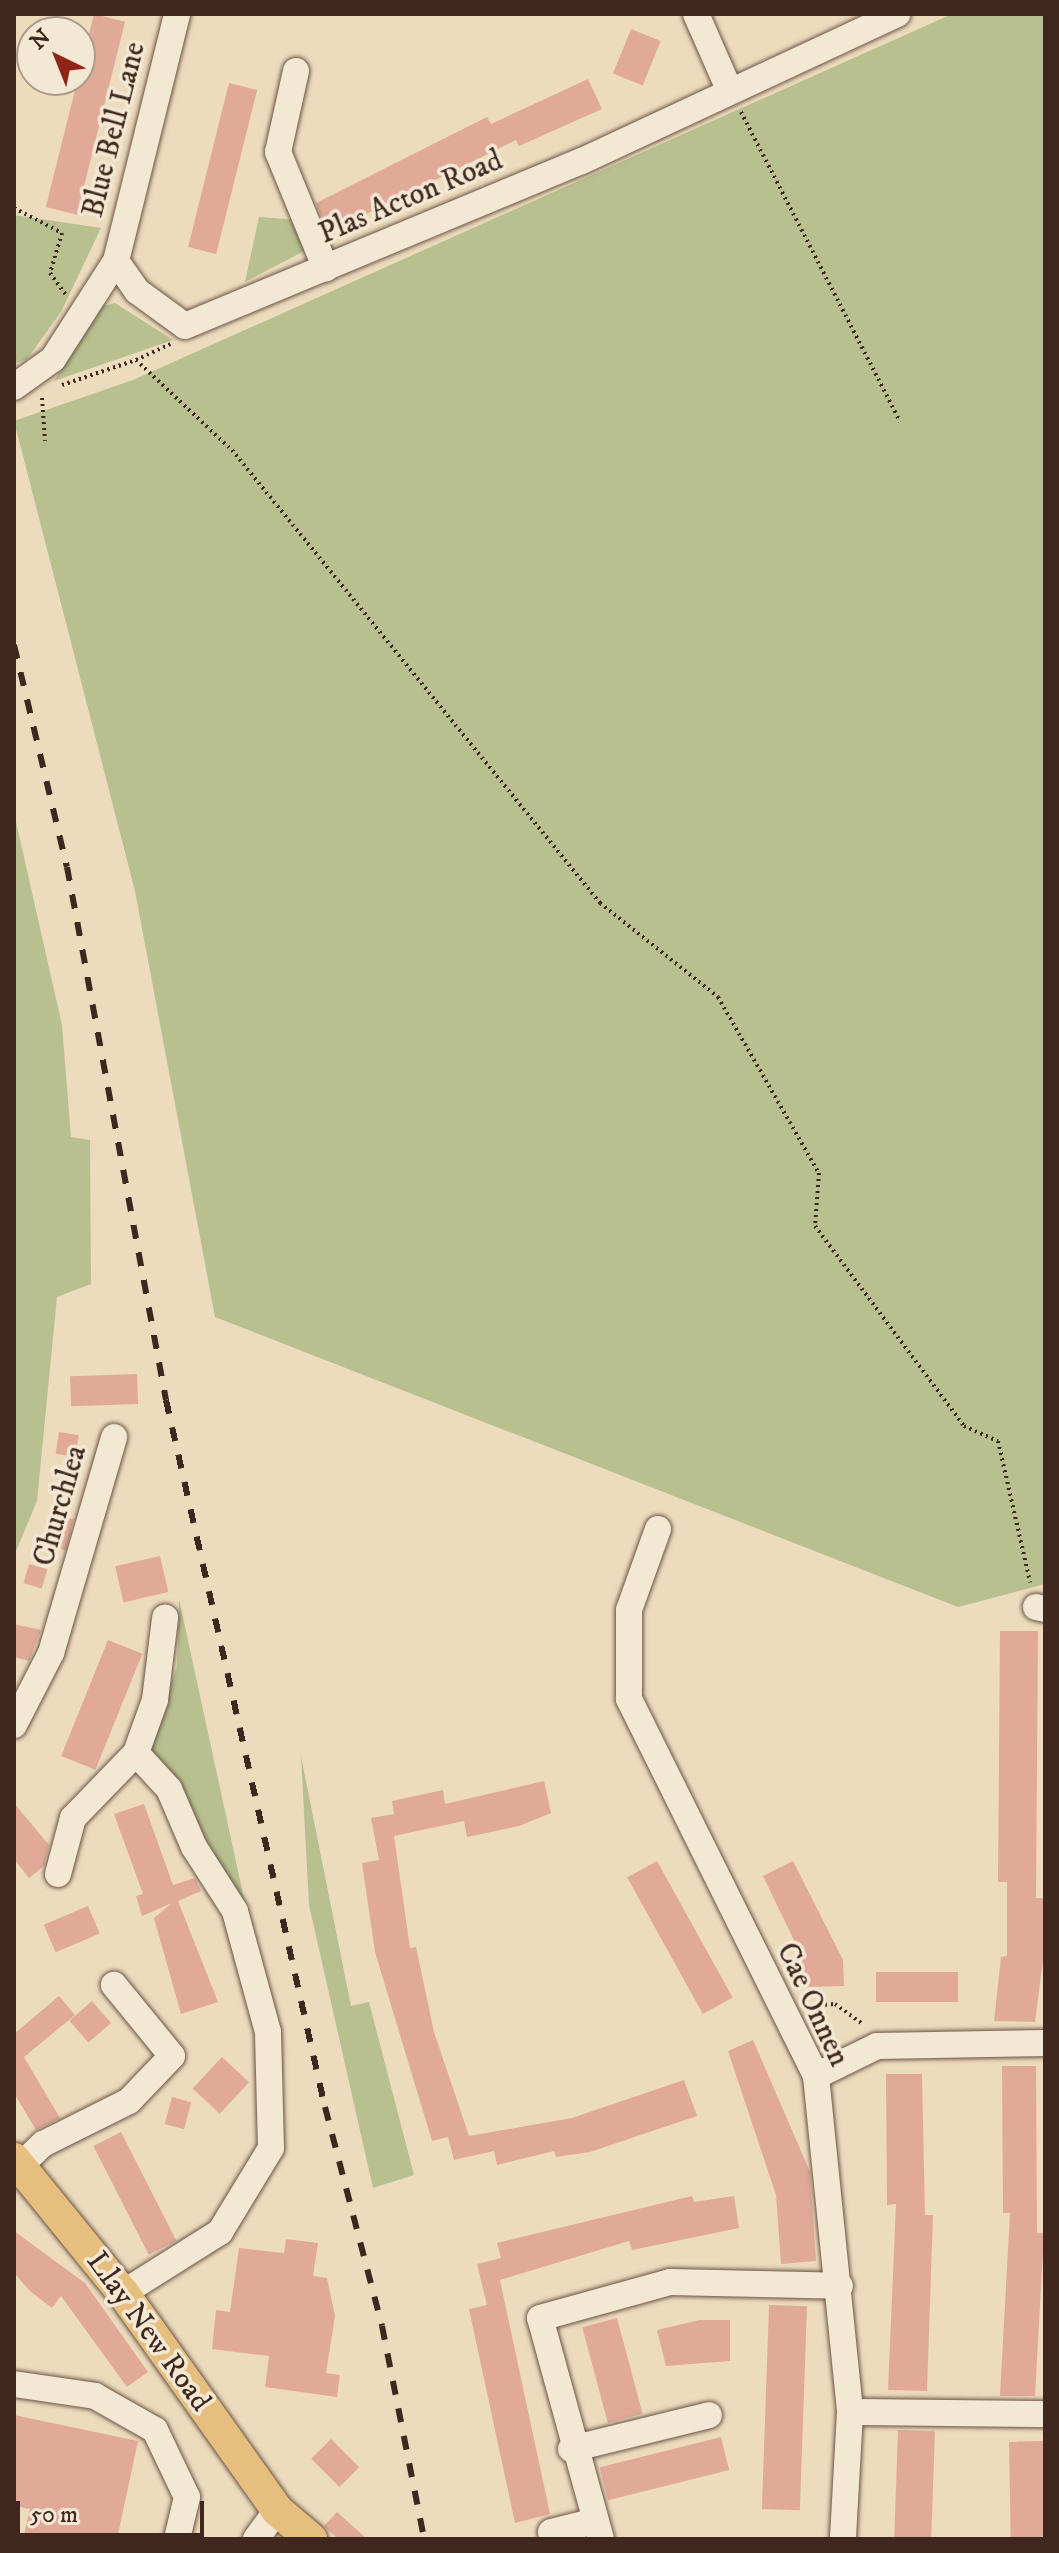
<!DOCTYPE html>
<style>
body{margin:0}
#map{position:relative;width:1059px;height:2553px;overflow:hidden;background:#ecdbbd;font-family:"IM FELL DW Pica",serif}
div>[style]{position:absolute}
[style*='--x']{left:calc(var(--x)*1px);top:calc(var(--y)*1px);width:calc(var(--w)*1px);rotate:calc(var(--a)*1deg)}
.green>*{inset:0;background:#b8c090}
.building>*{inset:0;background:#e1aa98;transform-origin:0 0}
.path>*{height:4px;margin-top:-2px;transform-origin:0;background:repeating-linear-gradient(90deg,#40271e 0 2px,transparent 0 6px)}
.roads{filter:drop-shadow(0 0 2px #6b5446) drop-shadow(0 0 2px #6b5446)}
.minor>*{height:26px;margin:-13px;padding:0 13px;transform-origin:13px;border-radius:13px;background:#f3e8d4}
.major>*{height:32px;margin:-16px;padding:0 16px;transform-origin:16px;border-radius:16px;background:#e6be7e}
.rail>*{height:6px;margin-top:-3px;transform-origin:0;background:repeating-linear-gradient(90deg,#40271e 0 14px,transparent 0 28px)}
span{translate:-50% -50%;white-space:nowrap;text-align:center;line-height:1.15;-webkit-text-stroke:7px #f3e8d4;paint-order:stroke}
.street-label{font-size:30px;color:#40271e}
.frame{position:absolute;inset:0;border:16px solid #40271e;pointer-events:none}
.north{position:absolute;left:16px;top:16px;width:80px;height:80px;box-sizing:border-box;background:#f3e8d4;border:2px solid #ab9b8b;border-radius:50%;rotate:317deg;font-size:22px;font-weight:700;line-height:32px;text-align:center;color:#40271e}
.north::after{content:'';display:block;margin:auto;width:28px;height:36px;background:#8f2418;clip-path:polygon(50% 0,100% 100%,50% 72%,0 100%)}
.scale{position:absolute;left:16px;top:2501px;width:188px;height:36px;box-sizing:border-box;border:4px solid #40271e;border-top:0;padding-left:10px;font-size:24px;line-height:28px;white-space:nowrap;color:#40271e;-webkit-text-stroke:6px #f3e8d4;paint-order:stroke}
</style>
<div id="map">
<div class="green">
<div style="clip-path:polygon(952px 14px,1045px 14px,1045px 1584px,958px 1607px,215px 1317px,135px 891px,14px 421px,133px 380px)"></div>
<div style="clip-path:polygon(14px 215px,101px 228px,61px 312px,27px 359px,14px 364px)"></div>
<div style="clip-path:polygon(259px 217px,299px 220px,308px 249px,245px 282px)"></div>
<div style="clip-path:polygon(115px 303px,173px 340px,54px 381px,102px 306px)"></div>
<div style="clip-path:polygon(14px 813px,62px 1025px,71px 1137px,90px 1140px,91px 1284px,57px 1297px,37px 1501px,14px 1556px)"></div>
<div style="clip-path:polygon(179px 1599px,253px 1940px,150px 1748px,177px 1666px)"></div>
<div style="clip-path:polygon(301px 1756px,351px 2006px,369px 2002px,414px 2175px,373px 2188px,309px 1905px)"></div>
</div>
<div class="building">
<div style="left:94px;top:14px;width:32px;height:199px;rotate:14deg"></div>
<div style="left:631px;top:29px;width:32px;height:48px;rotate:22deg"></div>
<div style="clip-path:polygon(588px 79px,602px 109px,519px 146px,516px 140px,328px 233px,316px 203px,487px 117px,491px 124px)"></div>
<div style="left:229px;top:83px;width:29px;height:169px;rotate:14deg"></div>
<div style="left:137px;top:1374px;width:30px;height:67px;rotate:88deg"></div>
<div style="left:59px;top:1432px;width:20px;height:22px;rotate:9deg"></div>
<div style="left:51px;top:1514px;width:23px;height:32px;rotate:13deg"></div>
<div style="left:160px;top:1556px;width:37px;height:46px;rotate:77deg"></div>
<div style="left:29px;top:1564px;width:19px;height:20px;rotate:16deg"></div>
<div style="clip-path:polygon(14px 1624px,41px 1630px,29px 1661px,14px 1657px)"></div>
<div style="clip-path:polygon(1000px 1631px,1038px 1631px,1036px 1898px,1045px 1898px,1045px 1944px,1035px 2022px,994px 2021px,1001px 1957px,1007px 1956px,1007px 1882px,998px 1882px)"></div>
<div style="left:108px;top:1640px;width:37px;height:125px;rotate:22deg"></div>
<div style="clip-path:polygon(544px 1781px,551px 1813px,519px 1826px,467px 1837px,464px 1821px,394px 1836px,410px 1948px,416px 1947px,434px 2032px,469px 2136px,572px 2118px,684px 2080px,697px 2116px,590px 2152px,556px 2157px,554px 2151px,497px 2165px,494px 2151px,454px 2160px,448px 2137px,432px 2141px,375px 1952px,362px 1863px,379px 1860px,371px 1818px,394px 1814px,392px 1801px,443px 1790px,445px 1804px)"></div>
<div style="clip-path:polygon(14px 1803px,49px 1845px,44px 1866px,29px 1878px,14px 1859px)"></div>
<div style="clip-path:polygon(144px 1804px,173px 1885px,195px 1878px,201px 1891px,178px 1901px,218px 2002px,181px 2014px,154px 1918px,172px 1903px,142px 1916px,136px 1896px,143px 1894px,114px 1814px)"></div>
<div style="left:657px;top:1861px;width:156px;height:34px;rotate:61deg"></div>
<div style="clip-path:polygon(793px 1861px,843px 1960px,844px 1986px,803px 1987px,802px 1957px,763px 1876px)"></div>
<div style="left:88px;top:1906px;width:30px;height:48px;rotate:67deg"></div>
<div style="left:876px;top:1972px;width:82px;height:30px"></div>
<div style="clip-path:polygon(59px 1996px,75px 2015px,24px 2057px,60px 2118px,36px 2130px,14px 2093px,14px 2034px)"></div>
<div style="left:92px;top:2001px;width:29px;height:30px;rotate:49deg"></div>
<div style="clip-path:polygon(753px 2040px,810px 2172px,816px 2261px,781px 2264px,776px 2195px,728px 2051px)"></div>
<div style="left:222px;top:2057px;width:37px;height:43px;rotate:43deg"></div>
<div style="clip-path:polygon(1002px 2066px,1036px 2066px,1037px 2233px,1044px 2233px,1035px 2396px,1000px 2396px,1010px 2213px,1003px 2213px)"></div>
<div style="clip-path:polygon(886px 2074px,922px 2074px,925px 2215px,933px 2215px,927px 2391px,888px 2390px,896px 2204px,887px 2205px)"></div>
<div style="left:172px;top:2097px;width:20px;height:28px;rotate:15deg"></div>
<div style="left:121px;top:2132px;width:122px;height:31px;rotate:63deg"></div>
<div style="clip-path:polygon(692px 2196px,694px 2202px,734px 2196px,739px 2228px,632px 2250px,629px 2241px,500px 2280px,550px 2514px,515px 2523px,469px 2309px,487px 2305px,477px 2264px,501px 2258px,497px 2243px)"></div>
<div style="clip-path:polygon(14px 2231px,85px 2283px,148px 2372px,127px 2387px,61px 2296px,52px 2308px,31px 2292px,14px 2273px)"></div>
<div style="clip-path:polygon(286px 2239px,318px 2243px,313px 2276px,327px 2278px,335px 2316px,326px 2373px,340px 2375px,337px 2397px,265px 2387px,269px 2356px,212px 2349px,216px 2310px,230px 2312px,239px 2248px,284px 2253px)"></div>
<div style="left:769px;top:2305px;width:38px;height:204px;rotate:2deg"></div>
<div style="left:617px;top:2318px;width:99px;height:36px;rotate:75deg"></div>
<div style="clip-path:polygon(700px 2320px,730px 2320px,730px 2361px,666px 2366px,657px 2330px)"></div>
<div style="clip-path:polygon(14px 2415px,138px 2441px,117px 2539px,23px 2539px,30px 2509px,14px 2506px)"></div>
<div style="left:898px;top:2430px;width:37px;height:108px;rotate:2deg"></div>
<div style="left:721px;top:2437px;width:34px;height:125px;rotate:76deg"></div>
<div style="left:331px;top:2439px;width:40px;height:28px;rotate:45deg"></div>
<div style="left:1044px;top:2441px;width:98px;height:35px;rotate:89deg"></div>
<div style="clip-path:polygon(337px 2512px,367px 2539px,338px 2539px,324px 2526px)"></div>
</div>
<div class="path">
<div style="--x:741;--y:112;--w:348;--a:62.8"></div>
<div style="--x:14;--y:208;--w:54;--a:27.5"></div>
<div style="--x:62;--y:233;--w:42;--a:106.7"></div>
<div style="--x:50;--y:273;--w:26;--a:54"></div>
<div style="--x:136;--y:360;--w:38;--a:-25"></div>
<div style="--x:62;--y:385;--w:78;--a:-18.7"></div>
<div style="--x:136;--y:360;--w:132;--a:43.2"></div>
<div style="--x:232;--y:450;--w:584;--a:50.91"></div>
<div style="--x:600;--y:903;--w:151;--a:38.5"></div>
<div style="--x:718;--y:997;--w:203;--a:60.2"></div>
<div style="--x:819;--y:1173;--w:53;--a:94.3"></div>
<div style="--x:815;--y:1226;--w:249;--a:53.3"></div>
<div style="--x:964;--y:1426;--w:37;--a:24"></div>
<div style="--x:998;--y:1441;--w:145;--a:77.2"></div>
<div style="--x:42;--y:398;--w:43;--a:86"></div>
<div style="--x:807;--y:2006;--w:28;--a:-4"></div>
<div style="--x:835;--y:2004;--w:34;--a:36"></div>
</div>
<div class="roads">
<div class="minor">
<div style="--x:696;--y:14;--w:82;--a:66.3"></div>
<div style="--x:296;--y:71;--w:83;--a:102.5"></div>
<div style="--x:278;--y:152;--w:126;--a:67.7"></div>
<div style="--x:116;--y:261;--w:37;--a:55"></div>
<div style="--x:137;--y:291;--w:59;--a:36.1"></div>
<div style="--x:185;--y:326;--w:430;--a:-22.6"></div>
<div style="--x:582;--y:161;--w:348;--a:-25"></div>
<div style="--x:14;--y:387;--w:48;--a:-35.7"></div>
<div style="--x:53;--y:359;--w:117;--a:-57.3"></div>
<div style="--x:116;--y:261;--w:254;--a:-76.1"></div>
<div style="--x:658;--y:1529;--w:86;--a:109.7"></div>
<div style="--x:629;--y:1610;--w:89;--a:90"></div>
<div style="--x:629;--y:1699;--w:421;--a:63.6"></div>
<div style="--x:816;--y:2076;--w:338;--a:84.2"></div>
<div style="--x:850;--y:2412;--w:127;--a:93.2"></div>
<div style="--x:1036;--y:1607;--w:9;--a:13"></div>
<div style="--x:14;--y:1725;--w:81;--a:-62.8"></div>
<div style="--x:51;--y:1653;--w:225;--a:-73.7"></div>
<div style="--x:58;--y:1874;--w:58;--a:-75"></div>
<div style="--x:73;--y:1818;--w:91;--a:-45.9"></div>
<div style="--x:816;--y:2076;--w:68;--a:-26.2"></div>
<div style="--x:877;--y:2046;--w:168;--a:-1"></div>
<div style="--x:20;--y:2166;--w:32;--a:-44"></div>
<div style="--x:43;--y:2144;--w:96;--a:-26.6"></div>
<div style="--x:129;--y:2101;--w:62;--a:-46.3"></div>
<div style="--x:172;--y:2056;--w:92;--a:-129.2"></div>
<div style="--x:123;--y:2293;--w:115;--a:-32.2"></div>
<div style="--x:220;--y:2232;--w:98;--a:-58.7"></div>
<div style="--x:271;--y:2148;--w:116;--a:-91.5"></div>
<div style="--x:268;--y:2032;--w:125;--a:-105.3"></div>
<div style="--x:235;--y:1911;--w:76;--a:-122.6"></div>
<div style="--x:194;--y:1847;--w:63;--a:-113.3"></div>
<div style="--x:169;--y:1789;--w:49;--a:-132.5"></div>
<div style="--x:136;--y:1753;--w:56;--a:-70.3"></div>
<div style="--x:155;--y:1700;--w:83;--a:-83"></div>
<div style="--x:14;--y:2384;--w:82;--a:8.4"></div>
<div style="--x:95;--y:2396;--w:69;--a:29.5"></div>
<div style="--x:155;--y:2430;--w:74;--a:64.5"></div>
<div style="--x:187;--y:2497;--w:43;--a:103.4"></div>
<div style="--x:850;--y:2412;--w:195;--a:0.6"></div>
<div style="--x:571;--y:2449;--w:142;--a:-13.8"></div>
<div style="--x:551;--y:2532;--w:45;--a:-14"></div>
<div style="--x:256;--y:2539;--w:36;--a:-54"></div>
<div style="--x:601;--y:2539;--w:229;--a:-105.4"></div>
<div style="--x:540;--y:2318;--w:135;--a:-15.5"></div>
<div style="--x:670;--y:2282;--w:170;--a:1.3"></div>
</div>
<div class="major">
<div style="--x:14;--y:2159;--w:173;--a:50.9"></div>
<div style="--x:123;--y:2293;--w:266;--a:54.6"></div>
<div style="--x:277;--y:2510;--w:45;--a:40.5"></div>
</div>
</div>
<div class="rail">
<div style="--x:14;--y:645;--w:228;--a:76.6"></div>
<div style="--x:67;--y:867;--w:542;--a:79.48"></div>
<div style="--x:166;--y:1400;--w:725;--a:77.33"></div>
<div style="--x:325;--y:2107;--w:226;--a:75.4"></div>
<div style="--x:382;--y:2326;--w:217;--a:78.8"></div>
</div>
<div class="street-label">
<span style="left:115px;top:130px;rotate:-76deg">Blue Bell Lane</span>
<span style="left:411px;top:198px;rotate:-23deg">Plas Acton Road</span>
<span style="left:61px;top:1506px;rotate:-74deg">Churchlea</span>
<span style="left:812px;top:2005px;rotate:65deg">Cae Onnen</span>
<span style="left:148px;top:2332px;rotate:54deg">Llay New Road</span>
</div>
<div class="frame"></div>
<div class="north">N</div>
<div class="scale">50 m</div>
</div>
